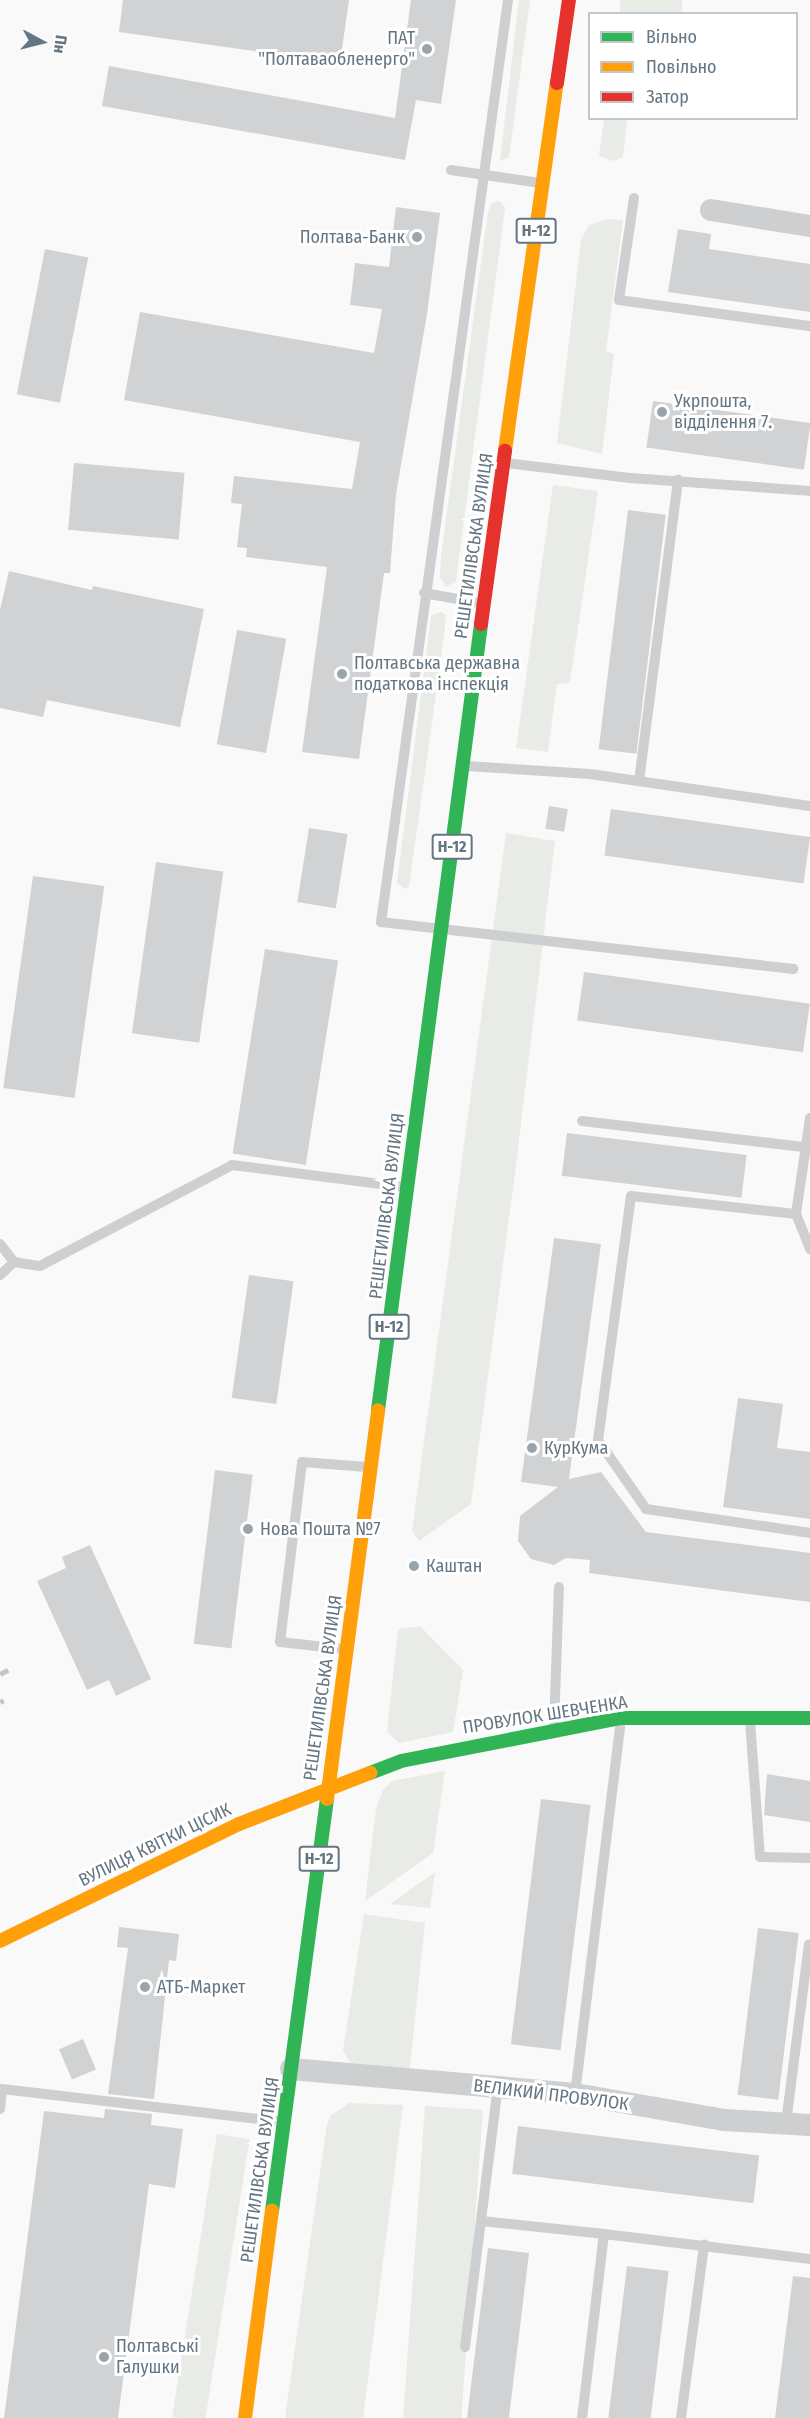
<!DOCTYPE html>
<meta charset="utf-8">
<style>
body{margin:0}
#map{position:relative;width:810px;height:2418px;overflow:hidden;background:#f9f9f9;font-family:"Fira Sans Condensed",sans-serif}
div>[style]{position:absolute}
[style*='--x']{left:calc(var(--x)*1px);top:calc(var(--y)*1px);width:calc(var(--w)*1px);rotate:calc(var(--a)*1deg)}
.green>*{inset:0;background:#e8ebe6;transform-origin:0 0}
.building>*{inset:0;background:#d0d2d3;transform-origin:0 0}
.lane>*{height:10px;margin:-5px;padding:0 5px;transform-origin:5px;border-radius:5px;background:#cecfd0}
.street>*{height:22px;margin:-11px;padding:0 11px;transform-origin:11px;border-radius:11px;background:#cecfd0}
.fast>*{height:14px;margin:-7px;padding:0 7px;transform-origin:7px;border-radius:7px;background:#30b455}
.slow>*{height:14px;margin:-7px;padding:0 7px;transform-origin:7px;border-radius:7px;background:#ff9f0a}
.jam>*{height:14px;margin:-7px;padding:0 7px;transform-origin:7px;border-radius:7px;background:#e5322d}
.rail>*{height:4.5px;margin-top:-2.25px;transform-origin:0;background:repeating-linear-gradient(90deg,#c3c5c6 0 9px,transparent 0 13.5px)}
.dots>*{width:16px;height:16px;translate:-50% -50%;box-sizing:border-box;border:3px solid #fff;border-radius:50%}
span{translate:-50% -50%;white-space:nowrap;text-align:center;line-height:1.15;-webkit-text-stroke:6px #fff;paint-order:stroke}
.shield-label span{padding:2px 4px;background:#fff;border:2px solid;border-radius:4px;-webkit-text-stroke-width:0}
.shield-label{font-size:16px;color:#657683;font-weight:700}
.poi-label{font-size:18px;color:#657683}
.right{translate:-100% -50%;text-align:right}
.left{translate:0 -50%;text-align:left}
.street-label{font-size:18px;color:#657683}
.legend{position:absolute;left:588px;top:12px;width:210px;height:108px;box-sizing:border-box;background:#fff;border:2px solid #c1c8cd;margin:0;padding:8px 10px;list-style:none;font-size:18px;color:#657683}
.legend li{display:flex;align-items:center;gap:12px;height:30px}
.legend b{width:30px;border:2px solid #c1c8cd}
.north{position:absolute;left:12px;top:12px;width:60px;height:60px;-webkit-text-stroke:4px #fff;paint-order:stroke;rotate:97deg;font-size:16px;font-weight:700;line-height:24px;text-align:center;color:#657683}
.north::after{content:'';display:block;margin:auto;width:21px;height:27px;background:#657683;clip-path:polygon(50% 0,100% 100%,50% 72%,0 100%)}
</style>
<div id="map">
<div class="green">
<div style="clip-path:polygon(519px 0,530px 0,509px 157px,500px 161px)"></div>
<div style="left:620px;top:0;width:62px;height:13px"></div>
<div style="clip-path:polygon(604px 119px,627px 119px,623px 157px,613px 161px,599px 156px)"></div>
<div style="clip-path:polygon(499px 201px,505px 208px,456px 581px,446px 587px,440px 577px,441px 556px,488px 212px,492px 203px)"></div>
<div style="clip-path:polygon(608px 219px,623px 220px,606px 351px,614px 354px,602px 454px,557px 443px,581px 240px,589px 225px)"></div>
<div style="clip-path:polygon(553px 485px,598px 491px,570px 683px,557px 684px,548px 752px,516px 748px)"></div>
<div style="clip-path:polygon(441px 612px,446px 615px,444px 636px,409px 887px,404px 889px,397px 883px,431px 616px)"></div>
<div style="clip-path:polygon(506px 833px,555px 841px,515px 1173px,471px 1504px,419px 1541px,412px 1531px)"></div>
<div style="clip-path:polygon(420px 1626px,463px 1670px,453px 1732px,399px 1743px,387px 1732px,398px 1629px)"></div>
<div style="clip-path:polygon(445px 1771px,433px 1853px,365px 1901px,376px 1809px,383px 1790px,392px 1781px)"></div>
<div style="clip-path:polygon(435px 1872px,430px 1908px,390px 1904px)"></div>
<div style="clip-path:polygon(364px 1914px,425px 1923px,409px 2075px,351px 2064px,343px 2051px)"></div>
<div style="clip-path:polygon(349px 2103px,403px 2105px,363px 2418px,285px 2418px,327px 2124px,331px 2115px)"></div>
<div style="left:425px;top:2106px;width:58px;height:314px;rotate:4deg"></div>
<div style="left:217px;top:2134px;width:33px;height:286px;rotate:9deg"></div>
</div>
<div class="building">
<div style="clip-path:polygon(123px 0,349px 0,340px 63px,119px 32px)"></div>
<div style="clip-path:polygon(411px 0,456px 0,441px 104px,416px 100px,405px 160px,102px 106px,109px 66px,395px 118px)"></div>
<div style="clip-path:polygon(396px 207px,440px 213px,427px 314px,396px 494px,390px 573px,384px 573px,359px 759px,302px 752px,327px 567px,246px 557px,247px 548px,237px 547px,242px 504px,231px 503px,234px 476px,352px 489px,360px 442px,124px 400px,140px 312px,374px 353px,382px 309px,350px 305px,355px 263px,389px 267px)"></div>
<div style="clip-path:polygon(678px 229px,711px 234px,709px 249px,810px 264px,810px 312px,668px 292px)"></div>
<div style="left:45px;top:249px;width:44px;height:148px;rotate:11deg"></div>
<div style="left:653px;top:401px;width:159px;height:47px;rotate:8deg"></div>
<div style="left:74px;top:463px;width:111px;height:67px;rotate:5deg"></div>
<div style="left:628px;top:510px;width:38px;height:241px;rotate:7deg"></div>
<div style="clip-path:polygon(9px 571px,92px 590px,93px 586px,204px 609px,180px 727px,47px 700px,43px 717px,0 708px,0 610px)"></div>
<div style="left:237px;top:630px;width:50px;height:116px;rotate:10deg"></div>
<div style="left:549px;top:806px;width:19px;height:23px;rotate:9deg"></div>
<div style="left:611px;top:809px;width:201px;height:47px;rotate:8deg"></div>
<div style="left:309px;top:828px;width:39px;height:75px;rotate:9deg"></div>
<div style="left:156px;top:862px;width:68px;height:173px;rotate:8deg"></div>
<div style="left:33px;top:876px;width:72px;height:214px;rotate:8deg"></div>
<div style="left:265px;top:949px;width:74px;height:207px;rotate:9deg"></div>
<div style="left:584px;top:972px;width:228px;height:49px;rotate:8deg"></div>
<div style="left:567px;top:1133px;width:181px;height:43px;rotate:7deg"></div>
<div style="clip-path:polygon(554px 1238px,601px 1244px,569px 1479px,601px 1472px,646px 1532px,810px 1553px,810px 1602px,589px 1573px,590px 1560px,566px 1558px,554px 1565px,531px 1559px,518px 1541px,520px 1516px,558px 1487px,521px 1482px)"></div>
<div style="left:249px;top:1275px;width:45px;height:124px;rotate:8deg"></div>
<div style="clip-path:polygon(738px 1398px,783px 1404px,777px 1448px,810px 1452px,810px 1519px,723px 1507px)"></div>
<div style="left:215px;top:1470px;width:38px;height:175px;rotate:7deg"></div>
<div style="clip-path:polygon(90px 1545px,151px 1679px,116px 1696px,109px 1680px,87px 1690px,37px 1581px,66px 1568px,62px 1557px)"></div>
<div style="clip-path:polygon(767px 1774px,810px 1781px,810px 1822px,764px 1815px)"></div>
<div style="left:541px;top:1799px;width:50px;height:247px;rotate:7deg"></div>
<div style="clip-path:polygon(119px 1927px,179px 1934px,176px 1961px,169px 1960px,154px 2099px,108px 2094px,128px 1948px,117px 1947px)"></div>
<div style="left:758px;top:1928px;width:41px;height:168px;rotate:7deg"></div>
<div style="left:83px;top:2039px;width:33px;height:26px;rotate:67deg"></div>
<div style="clip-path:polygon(105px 2109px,152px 2114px,151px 2125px,183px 2129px,175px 2188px,149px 2184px,118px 2418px,4px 2418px,44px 2111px,104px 2118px)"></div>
<div style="left:518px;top:2126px;width:243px;height:48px;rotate:7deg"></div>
<div style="clip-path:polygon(488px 2248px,529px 2253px,510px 2409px,509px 2418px,467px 2418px)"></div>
<div style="left:627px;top:2266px;width:42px;height:153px;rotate:7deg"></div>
<div style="clip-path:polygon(793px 2276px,810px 2278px,810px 2418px,775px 2418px)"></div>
</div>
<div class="lane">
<div style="--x:508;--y:0;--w:931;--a:97.84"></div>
<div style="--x:381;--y:922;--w:415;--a:6.5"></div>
<div style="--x:451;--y:170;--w:90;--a:8.3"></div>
<div style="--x:634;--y:198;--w:103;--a:98.4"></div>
<div style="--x:619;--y:300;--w:193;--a:7.8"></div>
<div style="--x:506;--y:463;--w:125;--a:6.9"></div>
<div style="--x:630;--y:478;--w:180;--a:4.1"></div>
<div style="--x:424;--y:593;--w:57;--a:10.1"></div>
<div style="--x:466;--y:766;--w:124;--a:3.7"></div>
<div style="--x:590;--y:774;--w:222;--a:8.3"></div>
<div style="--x:639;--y:781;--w:304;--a:-82.6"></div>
<div style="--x:810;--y:1118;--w:97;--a:98.3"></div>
<div style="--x:796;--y:1214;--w:38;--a:68"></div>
<div style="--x:582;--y:1121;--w:225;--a:6.7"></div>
<div style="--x:796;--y:1214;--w:166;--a:-173.8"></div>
<div style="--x:631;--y:1196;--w:246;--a:97.7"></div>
<div style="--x:598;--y:1440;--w:84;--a:55.2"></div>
<div style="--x:646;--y:1509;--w:166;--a:8.3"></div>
<div style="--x:0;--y:1244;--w:23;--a:52"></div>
<div style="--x:14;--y:1262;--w:26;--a:9"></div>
<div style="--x:40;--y:1266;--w:217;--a:-27.7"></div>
<div style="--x:232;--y:1165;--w:173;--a:7.3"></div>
<div style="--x:0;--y:1275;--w:19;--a:-43"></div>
<div style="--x:343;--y:1649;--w:63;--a:-173.7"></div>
<div style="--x:280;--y:1642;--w:181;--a:-83"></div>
<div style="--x:302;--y:1462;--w:65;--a:4.4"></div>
<div style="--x:750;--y:1721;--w:136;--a:85.8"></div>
<div style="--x:760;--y:1857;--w:50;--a:1.1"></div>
<div style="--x:554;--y:1728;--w:141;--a:-88"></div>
<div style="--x:575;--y:2094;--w:376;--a:-83"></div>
<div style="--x:0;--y:2109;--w:20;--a:-84"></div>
<div style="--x:2;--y:2089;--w:281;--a:6.7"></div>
<div style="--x:786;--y:2123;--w:180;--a:-82.7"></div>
<div style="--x:481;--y:2221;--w:124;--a:6"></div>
<div style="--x:465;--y:2347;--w:262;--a:-82.8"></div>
<div style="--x:582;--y:2418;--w:185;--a:-83.2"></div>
<div style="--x:604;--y:2234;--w:208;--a:6.9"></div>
<div style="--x:681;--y:2418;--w:175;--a:-82.4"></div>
</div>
<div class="street">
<div style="--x:711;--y:210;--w:100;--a:9.2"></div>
<div style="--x:291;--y:2069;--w:285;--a:5"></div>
<div style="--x:575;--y:2094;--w:151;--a:9.9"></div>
<div style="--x:724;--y:2120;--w:86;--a:3.3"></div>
</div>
<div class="fast">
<div style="--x:378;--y:1410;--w:793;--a:-82.53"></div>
<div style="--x:370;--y:1773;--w:33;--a:-21"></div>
<div style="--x:401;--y:1761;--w:224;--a:-11.1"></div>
<div style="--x:621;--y:1718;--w:189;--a:0"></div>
<div style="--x:272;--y:2211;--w:416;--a:-82.4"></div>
</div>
<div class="slow">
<div style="--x:505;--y:451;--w:372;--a:-82"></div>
<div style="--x:327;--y:1799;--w:392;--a:-82.5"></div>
<div style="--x:0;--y:1941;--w:266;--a:-26.1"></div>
<div style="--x:239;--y:1824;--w:141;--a:-21.3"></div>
<div style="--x:245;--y:2418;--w:209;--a:-82.6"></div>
</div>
<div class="jam">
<div style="--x:557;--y:83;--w:84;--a:-81.8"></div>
<div style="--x:481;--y:624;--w:175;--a:-82.1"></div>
</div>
<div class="rail">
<div style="--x:0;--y:1674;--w:13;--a:-27"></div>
<div style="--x:0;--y:1702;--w:4;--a:-27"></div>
</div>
<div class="dots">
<div style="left:427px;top:49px;background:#99a4ac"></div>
<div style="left:417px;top:237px;background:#99a4ac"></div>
<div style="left:662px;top:412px;background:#99a4ac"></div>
<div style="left:342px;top:674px;background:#99a4ac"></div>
<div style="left:532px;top:1448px;background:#99a4ac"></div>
<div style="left:248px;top:1529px;background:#99a4ac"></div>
<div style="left:414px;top:1566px;background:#99a4ac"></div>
<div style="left:145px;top:1987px;background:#99a4ac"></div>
<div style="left:104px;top:2357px;background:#99a4ac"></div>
</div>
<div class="shield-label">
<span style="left:536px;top:231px">Н-12</span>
<span style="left:452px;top:847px">Н-12</span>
<span style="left:389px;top:1327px">Н-12</span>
<span style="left:319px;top:1859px">Н-12</span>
</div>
<div class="poi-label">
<span class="right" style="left:415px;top:49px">ПАТ<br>"Полтаваобленерго"</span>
<span class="right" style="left:405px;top:237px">Полтава-Банк</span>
<span class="left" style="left:674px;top:412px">Укрпошта,<br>відділення 7.</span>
<span class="left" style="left:354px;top:674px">Полтавська державна<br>податкова інспекція</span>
<span class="left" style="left:544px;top:1448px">КурКума</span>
<span class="left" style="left:260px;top:1529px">Нова Пошта №7</span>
<span class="left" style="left:426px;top:1566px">Каштан</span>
<span class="left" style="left:157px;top:1987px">АТБ-Маркет</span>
<span class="left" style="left:116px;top:2357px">Полтавські<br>Галушки</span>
</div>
<div class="street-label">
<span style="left:474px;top:546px;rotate:-82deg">РЕШЕТИЛІВСЬКА ВУЛИЦЯ</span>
<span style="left:387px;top:1206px;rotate:-83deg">РЕШЕТИЛІВСЬКА ВУЛИЦЯ</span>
<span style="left:323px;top:1688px;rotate:-82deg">РЕШЕТИЛІВСЬКА ВУЛИЦЯ</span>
<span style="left:545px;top:1715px;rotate:-9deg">ПРОВУЛОК ШЕВЧЕНКА</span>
<span style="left:155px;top:1845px;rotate:-26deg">ВУЛИЦЯ КВІТКИ ЦІСИК</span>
<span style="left:551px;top:2095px;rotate:7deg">ВЕЛИКИЙ ПРОВУЛОК</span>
<span style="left:260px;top:2170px;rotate:-82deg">РЕШЕТИЛІВСЬКА ВУЛИЦЯ</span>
</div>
<ul class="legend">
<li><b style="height:8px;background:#30b455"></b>Вільно</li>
<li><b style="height:8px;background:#ff9f0a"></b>Повільно</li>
<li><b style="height:8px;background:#e5322d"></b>Затор</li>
</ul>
<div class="north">Пн</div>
</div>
